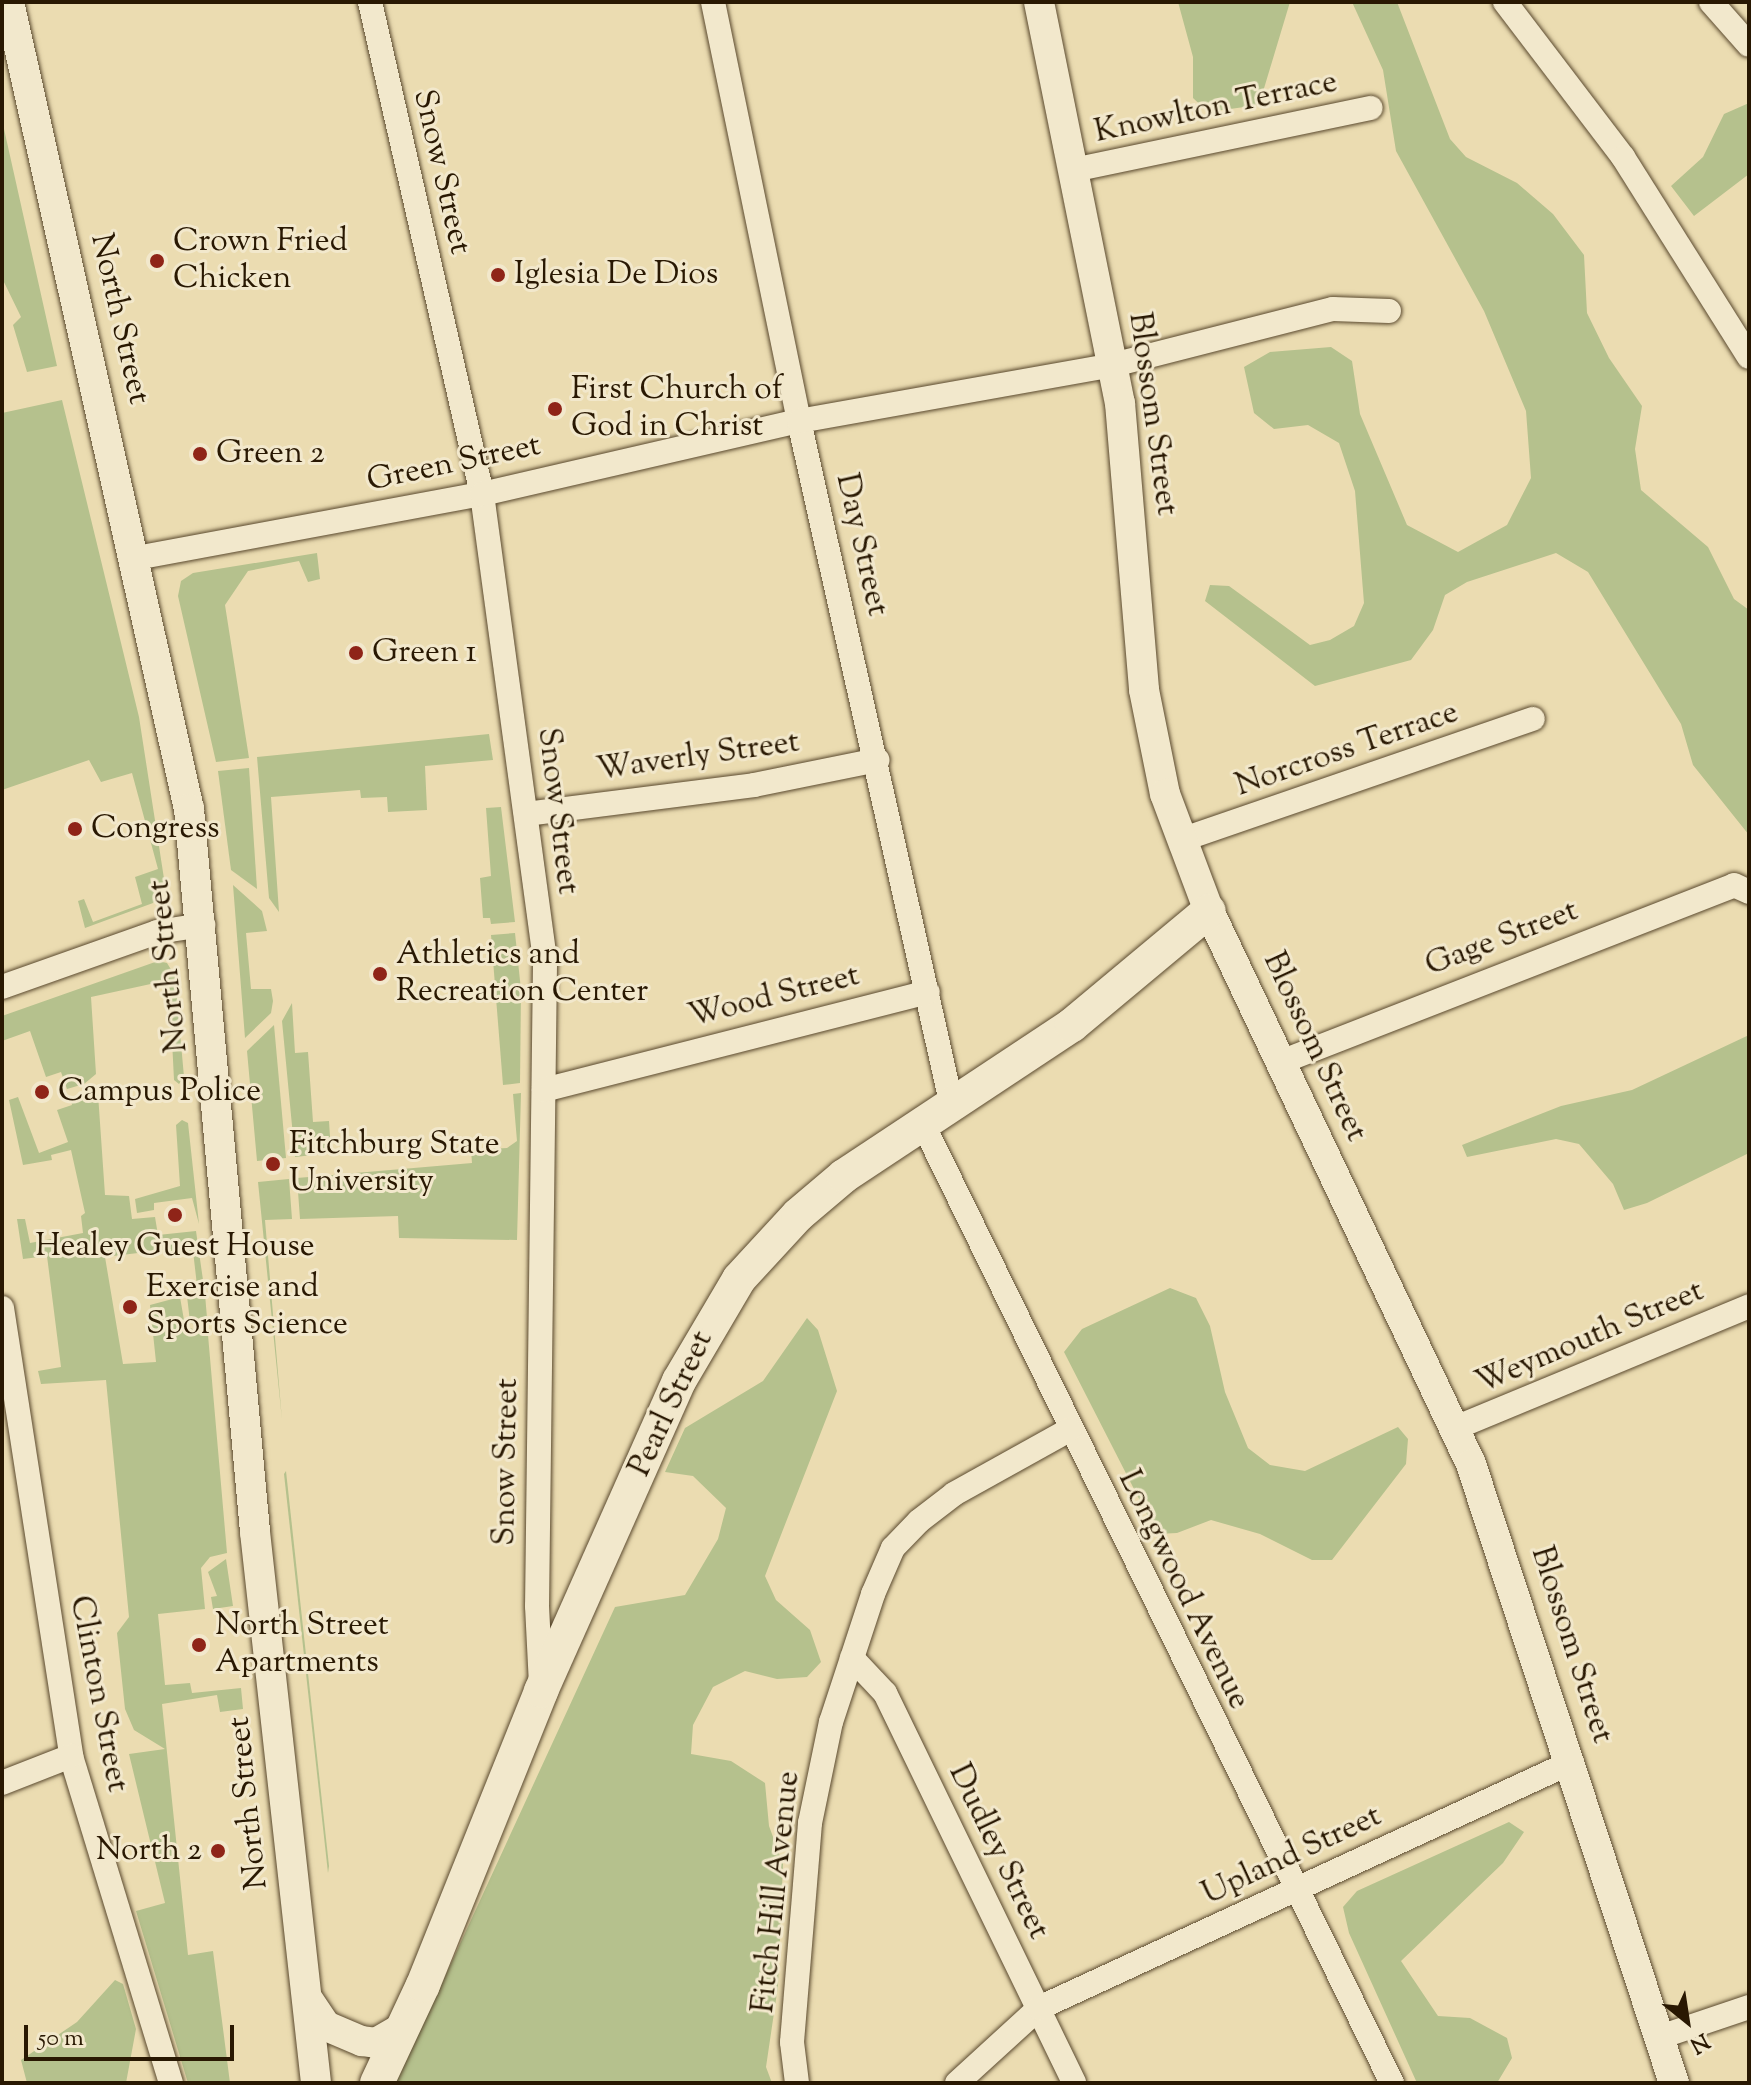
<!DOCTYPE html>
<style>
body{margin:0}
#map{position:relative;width:1751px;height:2085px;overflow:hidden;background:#ebdcb1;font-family:"Sorts Mill Goudy",serif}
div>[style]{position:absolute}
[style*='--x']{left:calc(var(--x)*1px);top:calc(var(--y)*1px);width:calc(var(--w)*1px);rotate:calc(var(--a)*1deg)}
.green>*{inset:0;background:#b5c18d}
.roads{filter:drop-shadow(0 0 2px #5a492e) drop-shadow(0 0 2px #5a492e)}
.minor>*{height:24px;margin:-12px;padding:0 12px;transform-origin:12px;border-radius:12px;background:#f2e8cc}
.tertiary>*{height:30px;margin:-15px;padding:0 15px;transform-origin:15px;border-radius:15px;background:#f2e8cc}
.secondary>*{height:34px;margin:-17px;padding:0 17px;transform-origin:17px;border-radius:17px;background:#f2e8cc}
.dots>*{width:22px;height:22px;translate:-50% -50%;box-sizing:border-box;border:4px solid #f2e8cc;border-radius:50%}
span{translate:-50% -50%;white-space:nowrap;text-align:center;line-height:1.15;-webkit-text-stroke:6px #f2e8cc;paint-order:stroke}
.street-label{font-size:32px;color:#291802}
.poi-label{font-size:32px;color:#291802}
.left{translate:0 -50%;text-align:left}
.right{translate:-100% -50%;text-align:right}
.frame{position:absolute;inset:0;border:4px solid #291802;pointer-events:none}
.north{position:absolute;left:1647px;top:1981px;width:80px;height:80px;-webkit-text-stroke:6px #f2e8cc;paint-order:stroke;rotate:150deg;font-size:22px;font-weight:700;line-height:32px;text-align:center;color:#291802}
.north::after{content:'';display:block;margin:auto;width:28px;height:36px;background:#291802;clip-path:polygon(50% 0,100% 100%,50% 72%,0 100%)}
.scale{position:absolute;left:24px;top:2025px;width:210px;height:36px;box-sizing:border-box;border:4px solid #291802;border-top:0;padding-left:10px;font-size:24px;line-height:28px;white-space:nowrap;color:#291802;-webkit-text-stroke:6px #f2e8cc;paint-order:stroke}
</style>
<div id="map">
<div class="green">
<div style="clip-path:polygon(1178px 2px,1290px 2px,1259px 105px,1208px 112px,1193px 98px,1193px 57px)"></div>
<div style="clip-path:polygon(1352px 2px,1397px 2px,1450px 139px,1466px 157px,1517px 183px,1553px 214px,1584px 255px,1587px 313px,1609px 358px,1642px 406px,1635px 449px,1641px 490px,1708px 547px,1734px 599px,1749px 610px,1749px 835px,1693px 765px,1681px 724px,1588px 572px,1556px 553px,1467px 582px,1445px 595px,1433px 630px,1411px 660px,1315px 686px,1205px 601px,1210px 585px,1229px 586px,1310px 645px,1330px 640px,1354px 626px,1364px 603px,1355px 491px,1339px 443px,1308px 425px,1274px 429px,1254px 413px,1244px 367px,1270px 352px,1331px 347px,1352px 361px,1360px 414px,1407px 525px,1458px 552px,1507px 525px,1531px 478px,1526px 411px,1484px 311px,1396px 151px,1383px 70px)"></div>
<div style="clip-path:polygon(1749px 103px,1749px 174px,1694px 216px,1671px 186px,1703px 157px,1724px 114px)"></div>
<div style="clip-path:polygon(2px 120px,57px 366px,27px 372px,13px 325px,21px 317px,2px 278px)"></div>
<div style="clip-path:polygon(62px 400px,139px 717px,165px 885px,153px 903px,85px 928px,78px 901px,84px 899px,93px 922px,142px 904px,135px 877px,158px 869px,132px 773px,101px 782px,89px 760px,2px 790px,2px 413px)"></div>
<div style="clip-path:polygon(317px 553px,320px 579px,308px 582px,299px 561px,248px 571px,225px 605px,249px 758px,216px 762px,178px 596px,181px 581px,193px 573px)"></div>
<div style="clip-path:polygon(489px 734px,493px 760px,425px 766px,427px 810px,388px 812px,387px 797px,361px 798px,360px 790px,271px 797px,279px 912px,269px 898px,257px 757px)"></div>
<div style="clip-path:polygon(249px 768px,257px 889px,231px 870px,218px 771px)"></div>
<div style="clip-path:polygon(501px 807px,515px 922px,491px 924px,490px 918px,483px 918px,480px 878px,491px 876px,486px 808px)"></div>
<div style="clip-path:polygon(233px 885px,262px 911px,267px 931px,246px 933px,251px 989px,271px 989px,273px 1001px,271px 1013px,245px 1038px)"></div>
<div style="clip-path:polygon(515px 933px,521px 990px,520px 1083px,503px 1085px,491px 935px)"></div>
<div style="clip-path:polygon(158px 961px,167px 963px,175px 976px,184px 1077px,179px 1084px,174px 1080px,169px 980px,91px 997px,96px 1074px,84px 1084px,67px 1089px,61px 1072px,46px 1077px,30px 1031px,2px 1041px,2px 1016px)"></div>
<div style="clip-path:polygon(292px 1003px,295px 1053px,308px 1052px,313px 1122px,329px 1121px,331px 1153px,295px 1157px,282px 1021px)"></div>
<div style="clip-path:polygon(274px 1025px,286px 1158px,257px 1161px,247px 1051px)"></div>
<div style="clip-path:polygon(1749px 1035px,1749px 1153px,1647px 1203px,1624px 1210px,1613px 1184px,1579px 1144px,1556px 1139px,1467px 1157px,1462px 1145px,1561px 1106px,1632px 1090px)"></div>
<div style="clip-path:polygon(521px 1093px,517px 1240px,399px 1238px,398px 1216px,300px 1219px,297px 1178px,472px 1163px,471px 1150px,507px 1148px,517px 1141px,513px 1094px)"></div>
<div style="clip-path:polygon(98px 1094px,105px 1195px,129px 1196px,132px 1219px,155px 1217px,158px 1235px,196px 1231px,205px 1294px,208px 1330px,200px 1330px,190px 1322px,187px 1296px,198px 1294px,193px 1251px,172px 1254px,171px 1249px,105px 1257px,123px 1364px,156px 1362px,150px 1305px,180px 1297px,185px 1326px,208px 1335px,227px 1553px,210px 1557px,201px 1568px,205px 1609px,158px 1614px,165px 1685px,190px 1683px,192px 1693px,241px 1688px,243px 1709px,220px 1712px,217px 1695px,162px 1704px,188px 1955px,213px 1951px,230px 2083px,188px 2083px,136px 1911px,165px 1903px,129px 1754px,165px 1749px,134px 1730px,125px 1709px,117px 1633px,129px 1617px,106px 1380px,41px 1384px,38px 1371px,61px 1367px,47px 1256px,23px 1259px,17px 1219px,25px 1219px,30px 1243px,83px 1233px,81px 1216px,85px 1213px,71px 1150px,51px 1155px,52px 1160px,23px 1165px,9px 1100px,18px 1097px,39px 1153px,68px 1142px,57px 1110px,72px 1105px,71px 1100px)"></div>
<div style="clip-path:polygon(182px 1120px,188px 1123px,199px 1224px,192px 1198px,154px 1203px,154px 1210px,137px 1213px,135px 1199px,180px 1186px,176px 1125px)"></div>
<div style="clip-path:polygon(289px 1179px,292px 1219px,265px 1220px,282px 1420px,258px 1182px)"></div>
<div style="clip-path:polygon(1170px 1288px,1196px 1298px,1210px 1326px,1225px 1392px,1248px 1448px,1270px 1465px,1305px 1471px,1398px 1427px,1408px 1439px,1406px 1464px,1332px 1560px,1312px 1560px,1260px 1534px,1211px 1520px,1177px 1533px,1157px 1534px,1064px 1352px,1082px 1329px)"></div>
<div style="clip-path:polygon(807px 1318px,818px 1330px,837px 1391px,765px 1576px,776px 1600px,810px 1630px,821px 1662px,807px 1677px,777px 1679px,745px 1671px,713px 1687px,693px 1725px,691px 1754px,731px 1761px,765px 1783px,769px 1826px,783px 1864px,778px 1986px,766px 2067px,772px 2083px,396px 2083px,615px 1607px,685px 1595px,718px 1539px,726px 1508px,693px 1476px,665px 1472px,685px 1428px,763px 1381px)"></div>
<div style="clip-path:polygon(286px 1471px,329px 1866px,328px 1873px,284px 1474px)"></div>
<div style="clip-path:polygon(226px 1559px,233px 1606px,213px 1609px,211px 1597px,217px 1596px,208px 1572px)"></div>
<div style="clip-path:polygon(1509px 1822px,1524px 1832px,1503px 1863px,1401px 1961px,1438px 2016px,1470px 2018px,1507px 2038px,1512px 2058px,1497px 2083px,1417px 2083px,1349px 1933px,1343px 1907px,1357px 1891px)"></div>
<div style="clip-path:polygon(115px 1980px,123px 1984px,136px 2029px,126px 2083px,27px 2083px,21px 2060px,77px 2022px)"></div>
</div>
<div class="roads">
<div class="minor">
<div style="--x:370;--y:2;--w:505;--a:77.18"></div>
<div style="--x:482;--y:494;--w:473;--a:82.3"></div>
<div style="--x:545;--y:963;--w:643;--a:90.71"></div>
<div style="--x:537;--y:1606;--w:79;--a:87.1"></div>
<div style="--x:713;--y:2;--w:428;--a:78.4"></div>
<div style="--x:799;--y:421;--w:698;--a:77.42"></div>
<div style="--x:1505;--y:2;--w:195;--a:52.7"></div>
<div style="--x:1623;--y:157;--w:236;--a:57.8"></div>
<div style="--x:1711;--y:2;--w:57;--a:48.5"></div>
<div style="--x:1073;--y:170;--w:304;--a:-11.8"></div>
<div style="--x:136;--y:558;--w:352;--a:-10.5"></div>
<div style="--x:482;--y:494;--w:325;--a:-13"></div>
<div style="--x:799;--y:421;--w:319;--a:-10.1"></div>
<div style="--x:1113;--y:365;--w:227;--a:-14.3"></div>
<div style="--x:1333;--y:309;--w:56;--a:2"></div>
<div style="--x:526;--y:814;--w:230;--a:-7.2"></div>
<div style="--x:754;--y:785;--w:126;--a:-11.4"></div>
<div style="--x:1181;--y:840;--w:372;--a:-19"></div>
<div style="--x:2;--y:987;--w:164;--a:-19.5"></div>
<div style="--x:157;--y:932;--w:47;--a:-8.7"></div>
<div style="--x:1281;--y:1062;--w:486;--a:-21.3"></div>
<div style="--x:1734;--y:885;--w:17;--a:25"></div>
<div style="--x:544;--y:1090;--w:396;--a:-14.3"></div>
<div style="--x:922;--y:1122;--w:1070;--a:63.94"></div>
<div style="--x:2;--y:1308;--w:453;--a:81.2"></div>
<div style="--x:71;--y:1756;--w:342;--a:73"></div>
<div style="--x:1455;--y:1428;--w:318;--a:-22.5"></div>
<div style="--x:852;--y:1658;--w:48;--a:46.7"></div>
<div style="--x:885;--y:1693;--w:433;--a:64.1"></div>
<div style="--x:2;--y:1783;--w:74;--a:-21.4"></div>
<div style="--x:1660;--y:2037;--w:94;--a:-18.6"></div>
<div style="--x:797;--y:2083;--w:41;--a:-97"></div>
<div style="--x:792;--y:2042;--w:220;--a:-85.3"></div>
<div style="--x:810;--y:1823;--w:103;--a:-78.3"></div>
<div style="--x:831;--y:1722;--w:135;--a:-71.8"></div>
<div style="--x:873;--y:1594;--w:50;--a:-66.5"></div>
<div style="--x:893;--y:1548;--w:37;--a:-46"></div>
<div style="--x:919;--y:1521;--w:44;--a:-37.6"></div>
<div style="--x:954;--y:1494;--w:132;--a:-29.1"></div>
<div style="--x:957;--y:2083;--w:111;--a:-42.4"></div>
<div style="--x:1039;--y:2008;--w:587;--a:-24.78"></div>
</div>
<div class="tertiary">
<div style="--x:9;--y:2;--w:827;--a:77.43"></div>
<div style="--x:189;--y:809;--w:726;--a:84.78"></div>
<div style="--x:255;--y:1532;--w:554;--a:83.68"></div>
<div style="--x:1039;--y:2;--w:409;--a:78.6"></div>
<div style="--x:1120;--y:403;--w:288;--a:85.2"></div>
<div style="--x:1144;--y:690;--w:106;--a:78.6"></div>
<div style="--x:1165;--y:794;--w:125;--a:69.4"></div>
<div style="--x:1209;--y:911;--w:612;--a:64.65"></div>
<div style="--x:1471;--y:1464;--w:651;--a:71.84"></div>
<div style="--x:309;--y:2001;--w:30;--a:56"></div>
<div style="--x:326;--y:2026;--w:39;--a:23"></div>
<div style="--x:362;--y:2041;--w:14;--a:8"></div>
<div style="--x:376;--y:2043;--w:32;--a:-30"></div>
</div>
<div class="secondary">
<div style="--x:377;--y:2083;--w:108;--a:-64.9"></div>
<div style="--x:423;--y:1985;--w:317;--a:-68.1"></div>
<div style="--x:541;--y:1691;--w:339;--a:-66"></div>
<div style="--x:679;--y:1381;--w:118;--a:-59.5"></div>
<div style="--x:739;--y:1279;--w:87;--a:-47.3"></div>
<div style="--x:798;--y:1215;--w:60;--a:-40.3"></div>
<div style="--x:844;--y:1176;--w:273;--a:-33.5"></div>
<div style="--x:1072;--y:1025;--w:178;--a:-39.8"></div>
</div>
</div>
<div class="dots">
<div style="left:157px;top:261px;background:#8f2418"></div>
<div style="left:498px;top:275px;background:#8f2418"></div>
<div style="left:555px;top:409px;background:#8f2418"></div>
<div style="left:200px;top:454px;background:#8f2418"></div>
<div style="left:356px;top:653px;background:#8f2418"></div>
<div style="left:75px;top:829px;background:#8f2418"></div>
<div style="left:380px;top:974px;background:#8f2418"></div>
<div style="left:42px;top:1092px;background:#8f2418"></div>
<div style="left:273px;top:1164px;background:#8f2418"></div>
<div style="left:175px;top:1215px;background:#8f2418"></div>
<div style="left:130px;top:1307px;background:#8f2418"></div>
<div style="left:199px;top:1645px;background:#8f2418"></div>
<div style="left:218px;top:1851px;background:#8f2418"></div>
</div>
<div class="street-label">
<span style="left:1216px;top:108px;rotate:-12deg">Knowlton Terrace</span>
<span style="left:441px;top:172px;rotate:77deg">Snow Street</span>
<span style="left:119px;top:319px;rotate:77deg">North Street</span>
<span style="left:1152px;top:414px;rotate:82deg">Blossom Street</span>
<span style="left:454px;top:464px;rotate:-12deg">Green Street</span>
<span style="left:861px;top:545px;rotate:77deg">Day Street</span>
<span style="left:1347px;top:750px;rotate:-19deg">Norcross Terrace</span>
<span style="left:698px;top:757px;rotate:-8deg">Waverly Street</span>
<span style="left:557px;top:811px;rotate:83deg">Snow Street</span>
<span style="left:1502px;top:939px;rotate:-21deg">Gage Street</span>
<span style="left:169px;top:966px;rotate:-96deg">North Street</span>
<span style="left:774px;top:997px;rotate:-14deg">Wood Street</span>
<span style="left:1314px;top:1047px;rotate:65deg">Blossom Street</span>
<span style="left:1590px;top:1338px;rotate:-23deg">Weymouth Street</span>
<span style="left:672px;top:1404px;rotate:-65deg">Pearl Street</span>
<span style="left:507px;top:1462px;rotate:-89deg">Snow Street</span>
<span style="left:1183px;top:1590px;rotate:64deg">Longwood Avenue</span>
<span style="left:1571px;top:1645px;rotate:72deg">Blossom Street</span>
<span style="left:98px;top:1694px;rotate:79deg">Clinton Street</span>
<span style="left:249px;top:1803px;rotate:-96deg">North Street</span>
<span style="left:998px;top:1852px;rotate:64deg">Dudley Street</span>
<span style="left:1292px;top:1856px;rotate:-25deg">Upland Street</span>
<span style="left:777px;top:1892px;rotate:-84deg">Fitch Hill Avenue</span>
</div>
<div class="poi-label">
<span class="left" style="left:173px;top:261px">Crown Fried<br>Chicken</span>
<span class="left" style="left:514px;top:275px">Iglesia De Dios</span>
<span class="left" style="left:571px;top:409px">First Church of<br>God in Christ</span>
<span class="left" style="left:216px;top:454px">Green 2</span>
<span class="left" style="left:372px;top:653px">Green 1</span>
<span class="left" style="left:91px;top:829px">Congress</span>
<span class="left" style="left:396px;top:974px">Athletics and<br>Recreation Center</span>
<span class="left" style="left:58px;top:1092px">Campus Police</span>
<span class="left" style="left:289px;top:1164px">Fitchburg State<br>University</span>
<span style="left:175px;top:1247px">Healey Guest House</span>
<span class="left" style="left:146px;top:1307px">Exercise and<br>Sports Science</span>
<span class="left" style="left:215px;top:1645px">North Street<br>Apartments</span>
<span class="right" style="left:202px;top:1851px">North 2</span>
</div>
<div class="frame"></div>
<div class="north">N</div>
<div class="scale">50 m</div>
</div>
